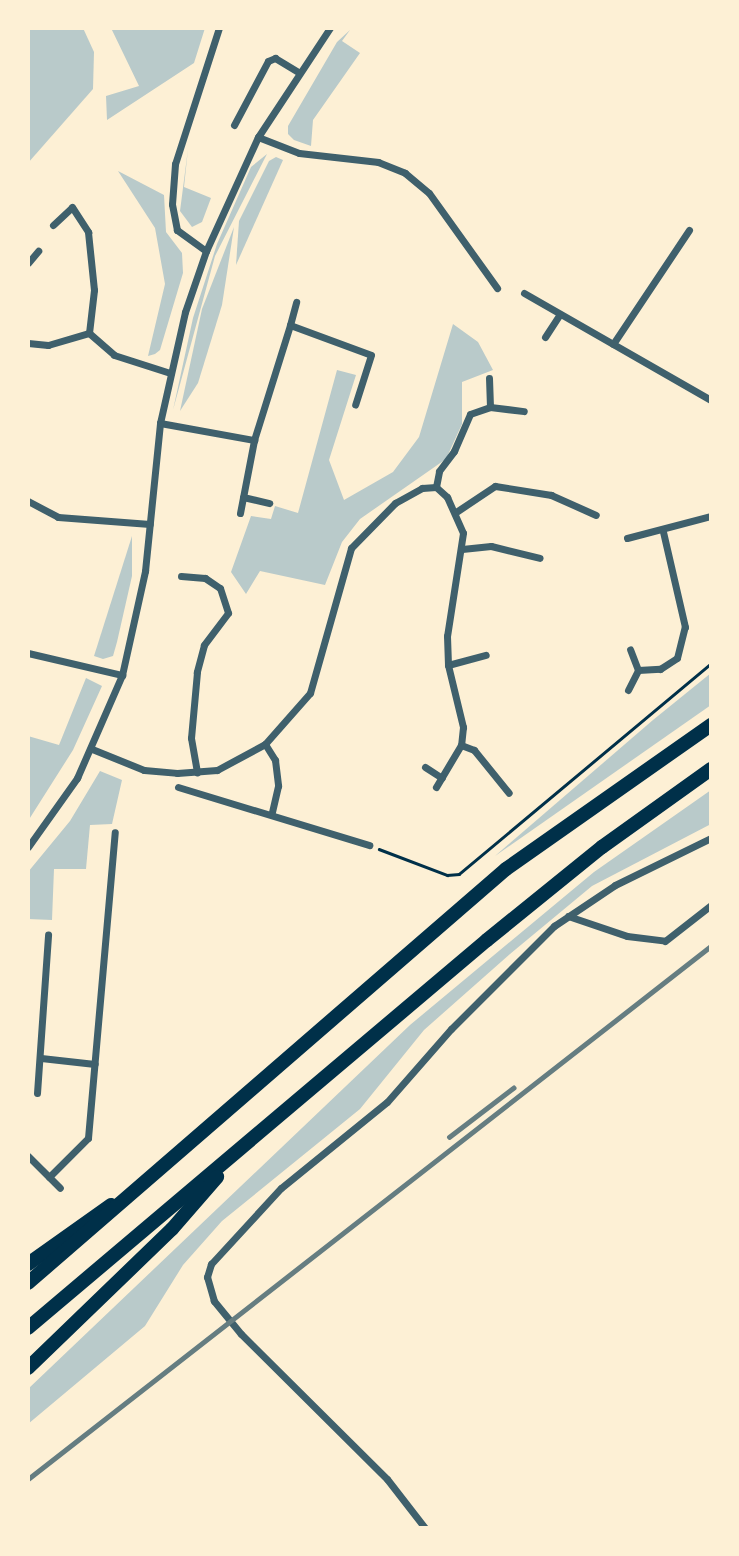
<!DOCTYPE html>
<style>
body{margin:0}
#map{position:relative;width:739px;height:1556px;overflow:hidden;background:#fdf0d5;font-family:"Playfair Display",serif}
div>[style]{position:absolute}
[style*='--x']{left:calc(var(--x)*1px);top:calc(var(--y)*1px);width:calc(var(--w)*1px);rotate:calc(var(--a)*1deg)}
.green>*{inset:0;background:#b9caca}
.path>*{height:2.5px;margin:-1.25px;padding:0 1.25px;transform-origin:1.25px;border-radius:1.25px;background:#003049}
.minor>*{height:7px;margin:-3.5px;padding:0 3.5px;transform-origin:3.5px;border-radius:3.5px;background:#3f606c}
.trunk>*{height:14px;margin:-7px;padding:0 7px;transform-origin:7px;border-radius:7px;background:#003049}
.rail>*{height:4.5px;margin:-2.25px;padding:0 2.25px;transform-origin:2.25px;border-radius:2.25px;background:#657d81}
span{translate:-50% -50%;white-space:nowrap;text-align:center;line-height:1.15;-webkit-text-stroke:7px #fdf0d5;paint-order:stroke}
.frame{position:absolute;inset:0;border:30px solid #fdf0d5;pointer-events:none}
</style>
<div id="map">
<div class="green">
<div style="clip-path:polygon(28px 28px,83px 28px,94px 52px,93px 89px,28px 163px)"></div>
<div style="clip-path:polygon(111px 28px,205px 28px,194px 63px,107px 120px,106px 96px,139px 86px)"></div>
<div style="clip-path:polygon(350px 30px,342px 41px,360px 53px,313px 120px,311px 146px,294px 140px,288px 134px,288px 126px,337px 42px)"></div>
<div style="clip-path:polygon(188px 149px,184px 187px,211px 198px,202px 222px,192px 227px,180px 211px)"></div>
<div style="clip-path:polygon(267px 154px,215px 256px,173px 410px,193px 318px,217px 244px,251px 167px)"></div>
<div style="clip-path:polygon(276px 157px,283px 160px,236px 265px,239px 221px,269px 161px)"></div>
<div style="clip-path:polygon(118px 171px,164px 195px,166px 232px,182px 253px,183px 273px,160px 350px,155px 354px,148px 356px,165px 284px,155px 228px)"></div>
<div style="clip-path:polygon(234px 227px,222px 305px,198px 383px,180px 411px,202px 309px)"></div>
<div style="clip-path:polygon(453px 324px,478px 342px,493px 370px,462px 382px,462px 424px,446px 459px,360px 519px,342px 542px,325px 585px,260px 571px,246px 594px,231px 572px,251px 516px,271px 519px,275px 506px,298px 513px,337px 370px,356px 375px,329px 460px,344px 500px,393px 472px,419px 437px)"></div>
<div style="clip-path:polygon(132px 536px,132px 576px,117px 642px,113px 656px,103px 659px,94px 656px)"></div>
<div style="clip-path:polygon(711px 673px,711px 705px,495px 856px,653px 720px)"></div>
<div style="clip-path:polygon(86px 678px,102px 686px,73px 750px,28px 821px,28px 736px,59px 745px)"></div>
<div style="clip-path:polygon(100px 771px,122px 780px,112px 824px,90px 825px,86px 869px,54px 869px,52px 920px,28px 919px,28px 872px,70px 821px)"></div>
<div style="clip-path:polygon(711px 790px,711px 824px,592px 886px,510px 954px,424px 1030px,360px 1109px,222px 1221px,183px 1265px,145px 1326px,28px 1424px,28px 1389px,410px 1025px,594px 872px)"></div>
</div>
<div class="path">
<div style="--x:379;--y:849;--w:73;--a:20.9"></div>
<div style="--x:447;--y:875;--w:12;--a:-5"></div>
<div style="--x:459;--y:874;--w:329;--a:-39.9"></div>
</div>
<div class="minor">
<div style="--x:234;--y:125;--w:72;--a:-62"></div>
<div style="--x:268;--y:61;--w:8;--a:-23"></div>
<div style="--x:275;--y:58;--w:27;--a:31"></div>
<div style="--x:258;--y:137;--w:44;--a:21.3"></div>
<div style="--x:299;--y:153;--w:80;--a:6.5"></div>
<div style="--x:378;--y:162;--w:29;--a:22"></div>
<div style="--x:405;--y:173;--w:31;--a:40"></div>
<div style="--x:429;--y:193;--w:117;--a:54.4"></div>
<div style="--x:53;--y:225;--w:26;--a:-43"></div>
<div style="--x:72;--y:207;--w:30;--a:57"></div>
<div style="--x:88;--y:232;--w:58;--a:84.1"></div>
<div style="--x:94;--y:290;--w:43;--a:96.6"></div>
<div style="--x:206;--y:251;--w:36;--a:-144"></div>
<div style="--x:177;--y:230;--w:26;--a:-101"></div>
<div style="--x:172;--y:204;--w:40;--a:-85.7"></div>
<div style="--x:175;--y:164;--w:143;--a:-72.1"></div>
<div style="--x:28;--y:263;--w:16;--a:-50"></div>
<div style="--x:524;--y:293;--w:215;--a:29.8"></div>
<div style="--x:290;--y:325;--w:24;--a:-75"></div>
<div style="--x:545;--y:337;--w:27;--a:-57"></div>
<div style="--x:28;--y:343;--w:20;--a:6"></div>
<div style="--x:48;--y:345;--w:43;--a:-16.3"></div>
<div style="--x:89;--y:333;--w:33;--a:41"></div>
<div style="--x:114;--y:355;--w:59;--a:17.8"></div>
<div style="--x:613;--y:344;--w:137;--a:-56.3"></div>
<div style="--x:489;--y:378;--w:29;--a:88"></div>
<div style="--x:160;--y:423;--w:96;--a:10.3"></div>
<div style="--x:254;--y:440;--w:121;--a:-72.6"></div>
<div style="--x:290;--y:325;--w:86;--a:20.3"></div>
<div style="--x:371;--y:355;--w:52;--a:107.7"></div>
<div style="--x:436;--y:487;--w:16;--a:-79"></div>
<div style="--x:439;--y:471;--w:25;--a:-53"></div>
<div style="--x:454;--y:451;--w:40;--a:-66.6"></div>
<div style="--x:470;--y:414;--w:21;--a:-19"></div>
<div style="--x:490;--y:407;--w:34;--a:7"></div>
<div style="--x:243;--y:497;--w:27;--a:13"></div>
<div style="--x:28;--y:501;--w:34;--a:28"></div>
<div style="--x:58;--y:517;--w:92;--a:4.4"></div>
<div style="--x:456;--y:512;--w:47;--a:-33.7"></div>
<div style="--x:495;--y:486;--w:57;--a:9.1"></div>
<div style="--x:551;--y:495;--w:49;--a:24"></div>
<div style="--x:240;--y:513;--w:74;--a:-79.1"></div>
<div style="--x:627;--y:538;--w:87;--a:-14.7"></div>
<div style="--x:462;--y:549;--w:29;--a:-6"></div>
<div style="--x:491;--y:546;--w:50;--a:13.8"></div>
<div style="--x:181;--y:576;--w:24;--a:5"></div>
<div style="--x:205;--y:578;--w:18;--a:34"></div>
<div style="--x:220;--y:588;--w:26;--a:72"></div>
<div style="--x:228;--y:613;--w:40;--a:127"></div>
<div style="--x:204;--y:645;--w:28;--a:105"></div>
<div style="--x:197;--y:672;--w:66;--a:95.2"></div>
<div style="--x:191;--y:738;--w:35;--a:80"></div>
<div style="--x:28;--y:653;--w:97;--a:13.2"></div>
<div style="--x:448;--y:665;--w:39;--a:-15"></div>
<div style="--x:638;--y:670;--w:22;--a:-3"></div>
<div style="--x:660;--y:669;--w:20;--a:-33"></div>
<div style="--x:677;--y:658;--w:32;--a:-76"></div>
<div style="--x:685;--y:627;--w:98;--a:-103"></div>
<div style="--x:628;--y:690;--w:22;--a:-63"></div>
<div style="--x:638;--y:670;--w:22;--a:-111"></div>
<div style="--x:265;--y:744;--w:19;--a:58"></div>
<div style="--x:275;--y:760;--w:26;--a:83"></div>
<div style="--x:278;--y:786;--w:28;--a:103"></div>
<div style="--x:461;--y:745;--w:14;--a:21"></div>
<div style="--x:474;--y:750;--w:55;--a:50.9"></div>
<div style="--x:92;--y:749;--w:56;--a:22"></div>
<div style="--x:144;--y:770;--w:33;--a:5"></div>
<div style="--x:177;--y:773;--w:40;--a:-4.3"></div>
<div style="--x:217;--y:770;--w:55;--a:-28.4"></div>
<div style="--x:265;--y:744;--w:68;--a:-48.6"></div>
<div style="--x:310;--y:693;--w:151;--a:-74.2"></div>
<div style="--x:351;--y:548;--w:63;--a:-45.6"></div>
<div style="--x:395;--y:503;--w:31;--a:-29"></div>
<div style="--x:422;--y:488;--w:14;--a:-4"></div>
<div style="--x:436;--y:487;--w:15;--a:42"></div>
<div style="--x:447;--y:497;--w:39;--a:66"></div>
<div style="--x:463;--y:533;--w:104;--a:98.8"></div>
<div style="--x:447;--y:636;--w:29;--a:88"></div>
<div style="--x:448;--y:665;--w:64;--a:76.4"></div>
<div style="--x:463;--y:727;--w:18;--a:96"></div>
<div style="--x:461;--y:745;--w:49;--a:120.8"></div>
<div style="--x:425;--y:767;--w:20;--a:33"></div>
<div style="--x:178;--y:787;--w:200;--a:16.9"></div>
<div style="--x:28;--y:847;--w:85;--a:-54.6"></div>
<div style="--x:77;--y:778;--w:112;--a:-66.4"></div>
<div style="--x:122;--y:675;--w:107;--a:-77.5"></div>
<div style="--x:145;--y:571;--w:149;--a:-84.2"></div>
<div style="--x:160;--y:423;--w:114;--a:-77.3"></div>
<div style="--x:185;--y:312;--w:65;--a:-71"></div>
<div style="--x:206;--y:251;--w:125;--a:-65.5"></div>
<div style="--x:258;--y:137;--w:131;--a:-56.6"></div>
<div style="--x:568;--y:916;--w:62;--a:18.7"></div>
<div style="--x:627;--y:936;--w:38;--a:7"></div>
<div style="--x:665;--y:941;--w:58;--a:-38"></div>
<div style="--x:41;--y:1058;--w:54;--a:6.3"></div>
<div style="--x:37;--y:1093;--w:159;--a:-86"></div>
<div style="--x:28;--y:1156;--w:45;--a:45"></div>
<div style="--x:49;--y:1177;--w:55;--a:-45"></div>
<div style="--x:88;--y:1138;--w:307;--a:-85"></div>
<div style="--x:425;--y:1528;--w:62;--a:-127.8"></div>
<div style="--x:387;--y:1479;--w:206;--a:-135.2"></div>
<div style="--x:241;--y:1334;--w:43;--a:-129.3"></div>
<div style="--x:214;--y:1301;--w:25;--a:-106"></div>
<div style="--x:207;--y:1277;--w:14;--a:-73"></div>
<div style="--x:211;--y:1264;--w:103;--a:-47.4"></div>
<div style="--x:281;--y:1188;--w:136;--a:-39.1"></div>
<div style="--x:387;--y:1102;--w:97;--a:-48.8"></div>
<div style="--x:451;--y:1029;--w:146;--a:-45"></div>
<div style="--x:554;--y:926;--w:73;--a:-33.9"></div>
<div style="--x:615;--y:885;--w:107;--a:-26.1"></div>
</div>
<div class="trunk">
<div style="--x:28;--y:1264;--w:102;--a:-35.4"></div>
<div style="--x:28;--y:1283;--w:632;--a:-40.9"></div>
<div style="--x:506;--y:869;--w:251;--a:-35.1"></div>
<div style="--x:28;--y:1328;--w:601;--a:-40.21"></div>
<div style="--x:487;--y:940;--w:148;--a:-39"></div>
<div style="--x:602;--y:847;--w:134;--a:-35.6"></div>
<div style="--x:28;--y:1368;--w:200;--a:-44"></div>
<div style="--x:172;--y:1229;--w:69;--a:-49.1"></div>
</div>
<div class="rail">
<div style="--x:449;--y:1137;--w:81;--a:-37.4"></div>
<div style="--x:28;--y:1479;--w:866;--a:-37.97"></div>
</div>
<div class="frame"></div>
</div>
